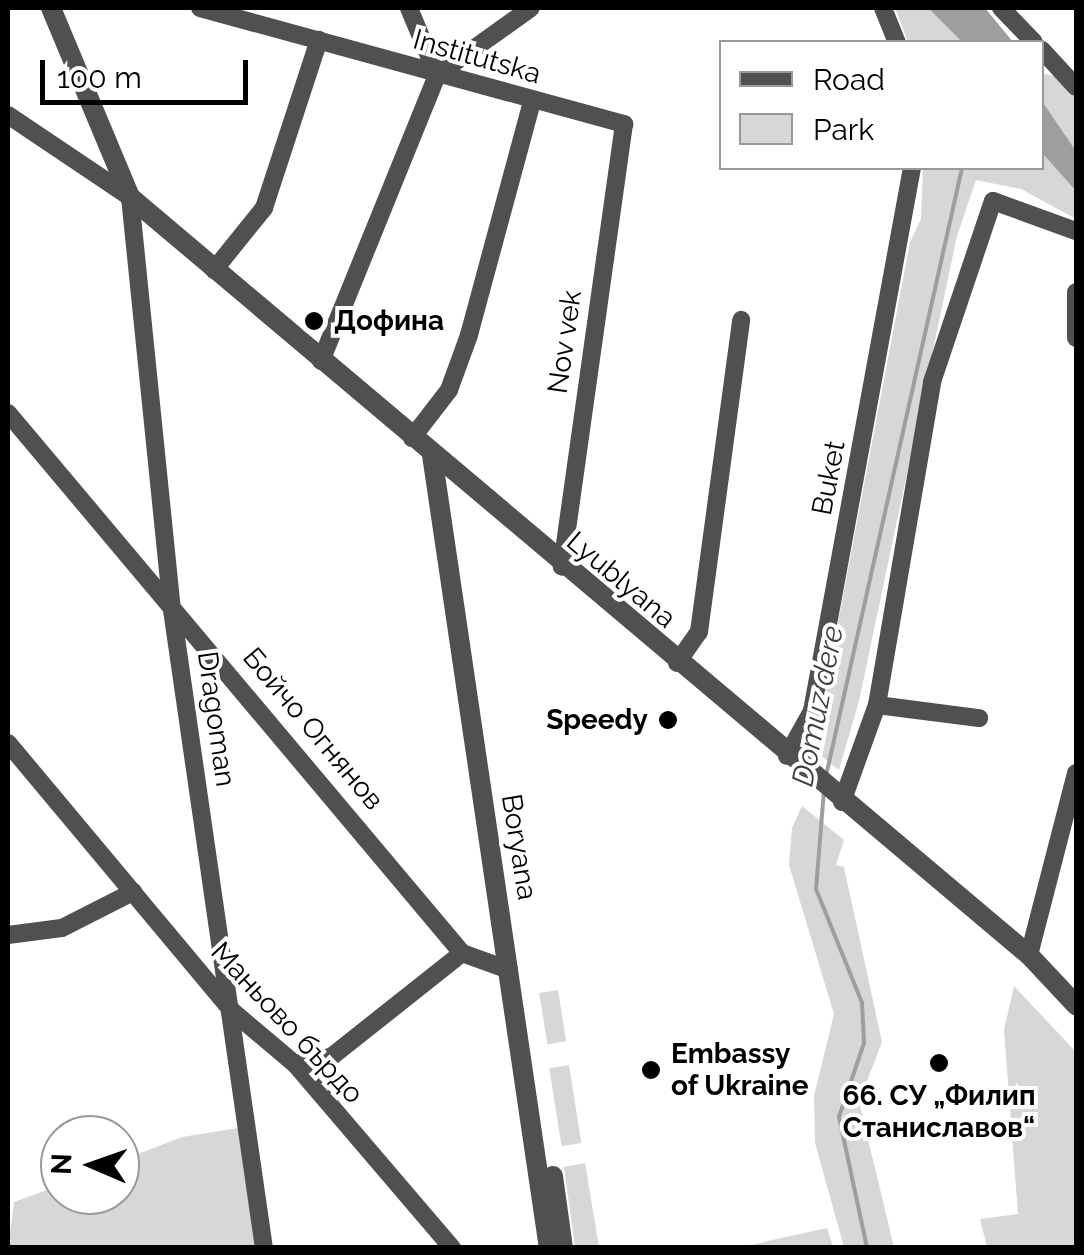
<!DOCTYPE html>
<meta charset="utf-8">
<style>
body{margin:0}
#map{position:relative;width:1084px;height:1255px;overflow:hidden;background:#fff;font-family:Raleway,sans-serif}
div>[style]{position:absolute}
[style*='--x']{left:calc(var(--x)*1px);top:calc(var(--y)*1px);width:calc(var(--w)*1px);rotate:calc(var(--a)*1deg)}
.green>*{inset:0;background:#d7d7d7;transform-origin:0 0}
.water>*{inset:0;background:#9e9e9e}
.stream>*{height:4px;margin:-2px;padding:0 2px;transform-origin:2px;border-radius:2px;background:#9e9e9e}
.minor>*{height:18px;margin:-9px;padding:0 9px;transform-origin:9px;border-radius:9px;background:#505050}
.tertiary>*{height:20px;margin:-10px;padding:0 10px;transform-origin:10px;border-radius:10px;background:#505050}
.dots>*{width:28px;height:28px;translate:-50% -50%;box-sizing:border-box;border:5px solid #fff;border-radius:50%}
span{translate:-50% -50%;white-space:nowrap;text-align:center;line-height:1.15;-webkit-text-stroke:8px #fff;paint-order:stroke}
.street-label{font-size:28px;color:#000}
.poi-label{font-size:28px;color:#000;font-weight:700}
.left{translate:0 -50%;text-align:left}
.right{translate:-100% -50%;text-align:right}
.water-label{font-size:30px;color:#3f3f3f;font-style:italic}
.frame{position:absolute;inset:0;border:10px solid #000;pointer-events:none}
.legend{position:absolute;left:719px;top:40px;width:325px;height:130px;box-sizing:border-box;background:#fff;border:2px solid #999;margin:0;padding:12px 18px;list-style:none;font-size:30px;color:#000}
.legend li{display:flex;align-items:center;gap:20px;height:50px}
.legend b{width:50px;border:2px solid #999}
.north{position:absolute;left:40px;top:1115px;width:100px;height:100px;box-sizing:border-box;background:#fff;border:2px solid #999;border-radius:50%;rotate:272deg;font-size:28px;font-weight:700;line-height:40px;text-align:center;color:#000}
.north::after{content:'';display:block;margin:auto;width:35px;height:45px;background:#000;clip-path:polygon(50% 0,100% 100%,50% 72%,0 100%)}
.scale{position:absolute;left:40px;top:60px;width:208px;height:45px;box-sizing:border-box;border:5px solid #000;border-top:0;padding-left:12px;font-size:30px;line-height:35px;white-space:nowrap;color:#000;-webkit-text-stroke:8px #fff;paint-order:stroke}
</style>
<div id="map">
<div class="green">
<div style="clip-path:polygon(895px 8px,928px 8px,962px 42px,908px 42px)"></div>
<div style="clip-path:polygon(1042px 73px,1057px 77px,1076px 98px,1076px 151px,1042px 101px)"></div>
<div style="clip-path:polygon(1042px 153px,1076px 191px,1076px 219px,1021px 189px,976px 180px,957px 236px,859px 701px,839px 770px,816px 752px,816px 739px,910px 242px,921px 219px,923px 168px,1042px 168px)"></div>
<div style="clip-path:polygon(802px 806px,844px 840px,836px 865px,844px 867px,882px 1042px,859px 1102px,894px 1247px,844px 1247px,815px 1143px,814px 1096px,834px 1014px,789px 865px,792px 828px)"></div>
<div style="clip-path:polygon(1014px 986px,1076px 1052px,1076px 1247px,987px 1247px,980px 1219px,1018px 1214px,1004px 1030px)"></div>
<div style="left:558px;top:990px;width:52px;height:19px;rotate:81deg"></div>
<div style="left:569px;top:1065px;width:79px;height:20px;rotate:81deg"></div>
<div style="clip-path:polygon(245px 1127px,264px 1247px,8px 1248px,14px 1202px,60px 1185px,60px 1195px,120px 1195px,120px 1161px,182px 1137px)"></div>
<div style="clip-path:polygon(585px 1163px,599px 1247px,575px 1247px,564px 1167px)"></div>
<div style="clip-path:polygon(827px 1228px,833px 1247px,741px 1247px)"></div>
</div>
<div class="water">
<div style="clip-path:polygon(928px 8px,985px 8px,1013px 42px,962px 42px)"></div>
<div style="clip-path:polygon(1042px 101px,1076px 151px,1076px 191px,1042px 153px)"></div>
</div>
<div class="stream">
<div style="--x:826;--y:776;--w:623;--a:-77.39"></div>
<div style="--x:824;--y:790;--w:99;--a:94.6"></div>
<div style="--x:816;--y:889;--w:123;--a:68"></div>
<div style="--x:862;--y:1003;--w:40;--a:87.1"></div>
<div style="--x:864;--y:1043;--w:78;--a:108.7"></div>
<div style="--x:839;--y:1117;--w:134;--a:77.9"></div>
</div>
<div class="minor">
<div style="--x:200;--y:8;--w:440;--a:15.3"></div>
<div style="--x:624;--y:124;--w:447;--a:98"></div>
<div style="--x:883;--y:8;--w:37;--a:68"></div>
<div style="--x:1001;--y:8;--w:47;--a:45.9"></div>
<div style="--x:1042;--y:50;--w:50;--a:47.4"></div>
<div style="--x:437;--y:75;--w:115;--a:-35.5"></div>
<div style="--x:8;--y:115;--w:147;--a:33.9"></div>
<div style="--x:130;--y:197;--w:408;--a:84.2"></div>
<div style="--x:171;--y:603;--w:652;--a:81.8"></div>
<div style="--x:214;--y:270;--w:80;--a:-51.1"></div>
<div style="--x:264;--y:208;--w:177;--a:-71.9"></div>
<div style="--x:1076;--y:292;--w:46;--a:90"></div>
<div style="--x:321;--y:361;--w:309;--a:-67.9"></div>
<div style="--x:437;--y:75;--w:73;--a:-112.7"></div>
<div style="--x:8;--y:413;--w:705;--a:49.94"></div>
<div style="--x:462;--y:953;--w:50;--a:19.9"></div>
<div style="--x:412;--y:438;--w:61;--a:-52.4"></div>
<div style="--x:449;--y:390;--w:59;--a:-70"></div>
<div style="--x:469;--y:335;--w:242;--a:-74.9"></div>
<div style="--x:677;--y:663;--w:38;--a:-55"></div>
<div style="--x:699;--y:632;--w:315;--a:-82.3"></div>
<div style="--x:877;--y:705;--w:103;--a:7.3"></div>
<div style="--x:8;--y:743;--w:349;--a:50.1"></div>
<div style="--x:232;--y:1011;--w:82;--a:40.1"></div>
<div style="--x:295;--y:1064;--w:242;--a:49.5"></div>
<div style="--x:787;--y:756;--w:51;--a:-60.9"></div>
<div style="--x:812;--y:711;--w:552;--a:-79.57"></div>
<div style="--x:842;--y:802;--w:103;--a:-70.2"></div>
<div style="--x:877;--y:705;--w:328;--a:-80.3"></div>
<div style="--x:932;--y:382;--w:191;--a:-71.4"></div>
<div style="--x:993;--y:201;--w:88;--a:19.9"></div>
<div style="--x:8;--y:935;--w:54;--a:-7.4"></div>
<div style="--x:62;--y:928;--w:80;--a:-26.9"></div>
<div style="--x:1029;--y:955;--w:188;--a:-75.5"></div>
<div style="--x:295;--y:1064;--w:37;--a:-11"></div>
<div style="--x:331;--y:1057;--w:167;--a:-38.4"></div>
</div>
<div class="tertiary">
<div style="--x:51;--y:8;--w:205;--a:67.3"></div>
<div style="--x:130;--y:197;--w:1176;--a:40.14"></div>
<div style="--x:1029;--y:955;--w:69;--a:46.8"></div>
<div style="--x:432;--y:455;--w:802;--a:81.61"></div>
<div style="--x:553;--y:1176;--w:73;--a:82.1"></div>
</div>
<div class="dots">
<div style="left:314px;top:321px;background:#000"></div>
<div style="left:668px;top:720px;background:#000"></div>
<div style="left:939px;top:1063px;background:#000"></div>
<div style="left:651px;top:1070px;background:#000"></div>
</div>
<div class="street-label">
<span style="left:477px;top:57px;rotate:16deg">Institutska</span>
<span style="left:565px;top:342px;rotate:-82deg">Nov vek</span>
<span style="left:829px;top:478px;rotate:-79deg">Buket</span>
<span style="left:621px;top:580px;rotate:40deg">Lyublyana</span>
<span style="left:216px;top:719px;rotate:82deg">Dragoman</span>
<span style="left:313px;top:729px;rotate:50deg">Бойчо Огнянов</span>
<span style="left:519px;top:847px;rotate:81deg">Boryana</span>
<span style="left:287px;top:1023px;rotate:47deg">Маньово бърдо</span>
</div>
<div class="poi-label">
<span class="left" style="left:334px;top:321px">Дофина</span>
<span class="right" style="left:648px;top:720px">Speedy</span>
<span class="left" style="left:671px;top:1070px">Embassy<br>of Ukraine</span>
<span style="left:939px;top:1112px">66. СУ „Филип<br>Станиславов“</span>
</div>
<div class="water-label">
<span style="left:818px;top:706px;rotate:-79deg">Domuz dere</span>
</div>
<div class="frame"></div>
<ul class="legend">
<li><b style="height:12px;background:#505050"></b>Road</li>
<li><b style="height:28px;background:#d7d7d7"></b>Park</li>
</ul>
<div class="north">N</div>
<div class="scale">100 m</div>
</div>
